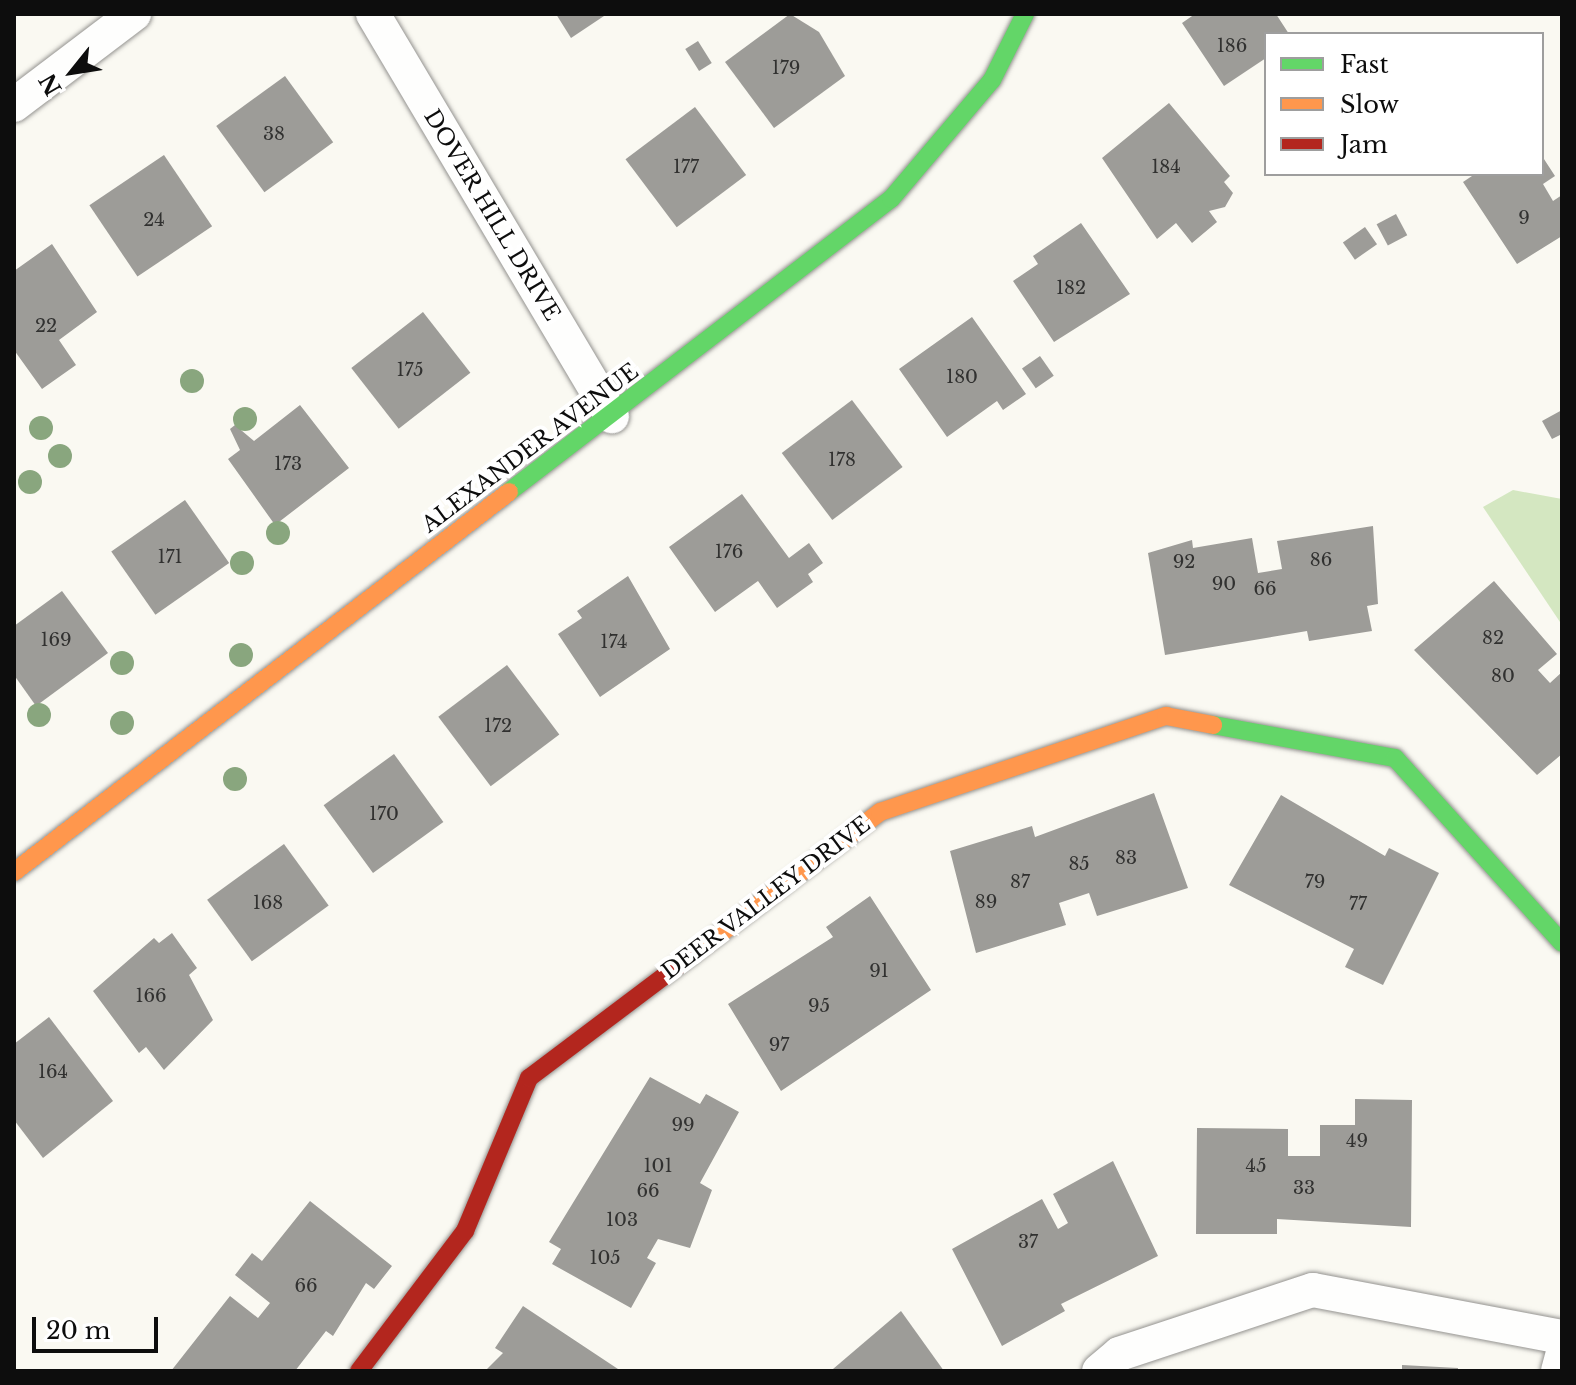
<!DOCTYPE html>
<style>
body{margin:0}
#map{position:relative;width:1576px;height:1385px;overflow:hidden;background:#faf9f2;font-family:"Libre Baskerville",serif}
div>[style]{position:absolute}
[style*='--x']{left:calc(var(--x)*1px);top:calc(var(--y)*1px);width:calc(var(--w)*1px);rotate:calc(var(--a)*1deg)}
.forest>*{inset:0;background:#d4e7c1}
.building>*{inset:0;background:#9d9c98;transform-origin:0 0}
.roads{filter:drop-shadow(0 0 2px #949390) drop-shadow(0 0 2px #949390)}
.street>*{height:34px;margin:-17px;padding:0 17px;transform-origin:17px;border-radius:17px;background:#fefefd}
.fast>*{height:18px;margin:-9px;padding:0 9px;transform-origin:9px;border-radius:9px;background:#63d668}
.slow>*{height:18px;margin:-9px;padding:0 9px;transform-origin:9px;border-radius:9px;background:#ff974d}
.jam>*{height:18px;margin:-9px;padding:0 9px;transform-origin:9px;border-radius:9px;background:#b3261e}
.trees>*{width:24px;height:24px;margin:-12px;border-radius:50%;background:#89a67e}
span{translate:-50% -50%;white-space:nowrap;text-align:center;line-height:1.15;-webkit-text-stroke:8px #fff;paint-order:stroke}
.number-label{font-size:18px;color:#313130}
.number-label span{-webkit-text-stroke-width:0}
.street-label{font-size:22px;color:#0d0d0d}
.frame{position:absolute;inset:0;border:16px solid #0d0d0d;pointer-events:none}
.legend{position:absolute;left:1264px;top:32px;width:280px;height:144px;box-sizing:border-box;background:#fff;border:2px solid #9e9e9e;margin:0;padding:10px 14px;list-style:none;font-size:24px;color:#0d0d0d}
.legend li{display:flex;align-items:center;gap:16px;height:40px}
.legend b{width:40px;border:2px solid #9e9e9e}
.north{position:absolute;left:32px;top:32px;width:80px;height:80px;-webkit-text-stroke:6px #fff;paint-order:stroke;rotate:240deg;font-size:22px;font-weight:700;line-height:32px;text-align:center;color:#0d0d0d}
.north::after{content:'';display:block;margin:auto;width:28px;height:36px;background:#0d0d0d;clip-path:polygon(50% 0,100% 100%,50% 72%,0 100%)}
.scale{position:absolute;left:32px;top:1317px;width:126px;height:36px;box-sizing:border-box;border:4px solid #0d0d0d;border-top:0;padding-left:10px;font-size:24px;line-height:28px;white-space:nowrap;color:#0d0d0d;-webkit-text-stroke:6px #fff;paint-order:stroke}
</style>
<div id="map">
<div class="forest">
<div style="clip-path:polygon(1513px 490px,1562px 499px,1562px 625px,1483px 507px)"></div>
</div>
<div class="building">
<div style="clip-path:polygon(556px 14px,607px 14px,571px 38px)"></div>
<div style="clip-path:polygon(790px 14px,819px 32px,845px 76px,774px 128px,725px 62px)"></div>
<div style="clip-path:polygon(1195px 14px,1276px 14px,1289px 34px,1266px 34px,1266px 58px,1224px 86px,1182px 23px)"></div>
<div style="left:698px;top:41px;width:26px;height:15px;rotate:58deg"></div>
<div style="left:285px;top:76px;width:82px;height:85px;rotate:54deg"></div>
<div style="clip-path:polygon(1169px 103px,1230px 176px,1224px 182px,1233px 193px,1225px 207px,1209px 211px,1217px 222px,1192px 243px,1176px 223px,1157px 239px,1102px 158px)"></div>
<div style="left:695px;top:107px;width:85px;height:87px;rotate:53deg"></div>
<div style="left:164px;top:155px;width:86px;height:90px;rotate:56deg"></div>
<div style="clip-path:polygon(1542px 156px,1555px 176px,1543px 184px,1553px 201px,1562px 195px,1562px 236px,1517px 264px,1463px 182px,1475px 174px,1542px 174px)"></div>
<div style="left:1396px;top:214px;width:24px;height:22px;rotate:62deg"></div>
<div style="clip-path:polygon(1081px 223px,1130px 294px,1054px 342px,1013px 281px,1038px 264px,1033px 256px)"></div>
<div style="left:1365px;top:227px;width:21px;height:27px;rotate:55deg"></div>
<div style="clip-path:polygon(52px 244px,97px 312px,59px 340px,76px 365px,42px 389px,14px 350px,14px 271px)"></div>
<div style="left:423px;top:312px;width:77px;height:91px;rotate:52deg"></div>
<div style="clip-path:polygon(972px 317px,1026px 394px,1003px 410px,997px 401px,947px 437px,899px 369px)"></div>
<div style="left:1040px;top:356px;width:24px;height:22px;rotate:55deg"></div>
<div style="left:852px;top:400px;width:84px;height:88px;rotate:53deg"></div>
<div style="clip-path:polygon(300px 405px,349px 468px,275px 525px,228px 459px,240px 450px,230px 429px,235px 425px,254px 441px)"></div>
<div style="clip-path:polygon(1562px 410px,1562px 434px,1552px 439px,1542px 421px)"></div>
<div style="clip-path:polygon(742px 494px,789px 558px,809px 543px,823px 563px,808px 574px,813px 582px,777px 608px,758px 581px,715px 612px,669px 547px)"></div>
<div style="left:185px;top:500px;width:77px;height:90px;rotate:55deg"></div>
<div style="clip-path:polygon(1373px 526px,1378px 604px,1367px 606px,1372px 631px,1309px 641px,1307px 631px,1165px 655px,1148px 553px,1192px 540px,1193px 548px,1252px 538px,1258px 573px,1282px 569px,1277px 541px)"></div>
<div style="clip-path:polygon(628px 576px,670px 649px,600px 697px,558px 634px,582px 618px,577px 611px)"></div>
<div style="clip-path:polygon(1494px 581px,1557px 654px,1538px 670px,1550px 683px,1562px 672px,1562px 754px,1537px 775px,1414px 650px)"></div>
<div style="clip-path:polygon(62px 591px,108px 653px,36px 706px,14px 675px,14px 626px)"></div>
<div style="left:507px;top:665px;width:87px;height:86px;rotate:53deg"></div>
<div style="left:394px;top:754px;width:84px;height:87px;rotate:54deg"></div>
<div style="clip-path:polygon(1154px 793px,1188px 888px,1097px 916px,1089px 893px,1059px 903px,1066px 925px,976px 953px,950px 851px,1032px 826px,1035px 837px)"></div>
<div style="clip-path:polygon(1281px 795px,1385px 856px,1389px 848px,1439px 873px,1383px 985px,1345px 967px,1354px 949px,1229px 885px)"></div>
<div style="left:284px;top:844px;width:76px;height:95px;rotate:54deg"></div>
<div style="clip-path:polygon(870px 896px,931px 990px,781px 1091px,728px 1004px,833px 937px,826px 927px)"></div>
<div style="clip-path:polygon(172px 933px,197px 968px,189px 975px,213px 1020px,164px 1070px,146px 1047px,139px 1053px,93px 991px,154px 938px,159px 943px)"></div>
<div style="clip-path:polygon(49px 1017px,113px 1101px,43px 1158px,14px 1120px,14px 1044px)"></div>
<div style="clip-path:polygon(650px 1077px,700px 1104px,706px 1094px,739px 1112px,700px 1183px,712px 1190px,690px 1248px,658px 1239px,647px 1258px,656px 1263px,631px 1308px,552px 1264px,561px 1249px,549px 1242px)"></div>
<div style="clip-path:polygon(1355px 1099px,1412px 1100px,1411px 1227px,1277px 1219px,1277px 1234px,1196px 1234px,1197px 1128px,1288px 1129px,1288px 1156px,1320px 1156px,1320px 1125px,1355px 1125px)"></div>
<div style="clip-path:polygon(1113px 1161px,1158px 1256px,1061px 1304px,1065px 1311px,1002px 1346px,952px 1249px,1042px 1199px,1058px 1229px,1068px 1223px,1053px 1194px)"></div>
<div style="clip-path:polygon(310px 1201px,392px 1266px,374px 1289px,366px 1283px,333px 1336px,326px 1331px,295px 1371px,171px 1371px,230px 1296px,258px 1318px,270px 1303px,235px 1275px,252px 1253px,262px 1261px)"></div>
<div style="clip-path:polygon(523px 1306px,621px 1371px,485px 1371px,503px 1353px,495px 1348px)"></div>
<div style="clip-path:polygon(901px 1311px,944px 1371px,835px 1371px,833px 1369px)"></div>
<div style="clip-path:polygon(1402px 1365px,1458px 1368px,1458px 1371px,1402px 1371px)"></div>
</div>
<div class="roads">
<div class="street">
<div style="--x:373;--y:14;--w:468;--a:59.3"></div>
<div style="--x:14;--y:105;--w:151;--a:-37.2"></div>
<div style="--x:1099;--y:1371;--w:26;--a:-40"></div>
<div style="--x:1119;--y:1354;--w:204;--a:-18.3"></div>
<div style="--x:1313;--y:1290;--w:253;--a:10.7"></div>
<div style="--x:1558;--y:1371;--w:16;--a:-75"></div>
</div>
<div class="fast">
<div style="--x:509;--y:492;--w:481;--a:-37.5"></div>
<div style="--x:891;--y:199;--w:156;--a:-49.7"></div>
<div style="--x:992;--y:80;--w:74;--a:-63.4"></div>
<div style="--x:1213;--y:725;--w:185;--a:10.3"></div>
<div style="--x:1395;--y:758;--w:249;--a:47.9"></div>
</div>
<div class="slow">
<div style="--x:14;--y:872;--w:624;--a:-37.51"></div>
<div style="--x:691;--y:956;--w:238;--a:-37.3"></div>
<div style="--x:880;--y:812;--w:302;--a:-18.6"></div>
<div style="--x:1166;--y:716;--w:48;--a:10.8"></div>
</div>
<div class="jam">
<div style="--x:359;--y:1371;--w:176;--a:-52.9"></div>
<div style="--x:465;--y:1231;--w:166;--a:-67.3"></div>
<div style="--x:529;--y:1078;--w:203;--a:-37"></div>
</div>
</div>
<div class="trees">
<div style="left:192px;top:381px"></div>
<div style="left:245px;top:419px"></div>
<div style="left:41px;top:428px"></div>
<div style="left:60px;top:456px"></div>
<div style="left:30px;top:482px"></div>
<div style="left:278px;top:533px"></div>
<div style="left:242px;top:563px"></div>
<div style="left:241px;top:655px"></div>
<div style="left:122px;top:663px"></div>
<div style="left:39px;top:715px"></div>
<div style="left:122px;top:723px"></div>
<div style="left:235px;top:779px"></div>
</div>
<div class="number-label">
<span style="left:1232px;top:46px">186</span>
<span style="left:786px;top:68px">179</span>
<span style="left:274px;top:134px">38</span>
<span style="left:686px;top:167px">177</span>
<span style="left:1166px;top:167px">184</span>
<span style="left:1524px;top:218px">9</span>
<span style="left:154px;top:220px">24</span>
<span style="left:1071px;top:288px">182</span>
<span style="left:46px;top:326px">22</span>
<span style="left:410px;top:370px">175</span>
<span style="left:962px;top:377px">180</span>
<span style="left:842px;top:460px">178</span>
<span style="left:288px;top:464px">173</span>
<span style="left:729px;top:552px">176</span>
<span style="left:170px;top:557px">171</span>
<span style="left:1321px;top:560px">86</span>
<span style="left:1184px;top:562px">92</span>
<span style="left:1224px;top:584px">90</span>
<span style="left:1265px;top:589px">66</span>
<span style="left:1493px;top:638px">82</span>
<span style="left:56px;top:640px">169</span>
<span style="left:614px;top:642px">174</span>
<span style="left:1503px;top:676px">80</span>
<span style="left:498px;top:726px">172</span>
<span style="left:384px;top:814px">170</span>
<span style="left:1126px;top:858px">83</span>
<span style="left:1079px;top:864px">85</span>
<span style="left:1020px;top:882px">87</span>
<span style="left:1315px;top:882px">79</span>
<span style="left:986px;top:902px">89</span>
<span style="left:268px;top:903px">168</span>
<span style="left:1358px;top:904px">77</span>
<span style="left:879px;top:971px">91</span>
<span style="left:151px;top:996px">166</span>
<span style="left:819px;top:1006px">95</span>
<span style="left:779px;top:1045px">97</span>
<span style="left:53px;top:1072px">164</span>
<span style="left:683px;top:1125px">99</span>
<span style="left:1357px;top:1141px">49</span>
<span style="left:658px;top:1166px">101</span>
<span style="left:1256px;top:1166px">45</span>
<span style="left:1304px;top:1188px">33</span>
<span style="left:648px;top:1191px">66</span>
<span style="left:622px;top:1220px">103</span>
<span style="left:1028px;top:1242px">37</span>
<span style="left:605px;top:1258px">105</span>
<span style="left:306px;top:1286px">66</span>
</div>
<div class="street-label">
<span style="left:492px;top:215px;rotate:59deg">DOVER HILL DRIVE</span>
<span style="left:530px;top:448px;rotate:-37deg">ALEXANDER AVENUE</span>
<span style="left:766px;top:898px;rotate:-37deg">DEER VALLEY DRIVE</span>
</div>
<div class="frame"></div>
<ul class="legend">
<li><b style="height:10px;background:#63d668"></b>Fast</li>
<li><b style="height:10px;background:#ff974d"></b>Slow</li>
<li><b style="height:10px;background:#b3261e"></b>Jam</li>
</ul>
<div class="north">N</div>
<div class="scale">20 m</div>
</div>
